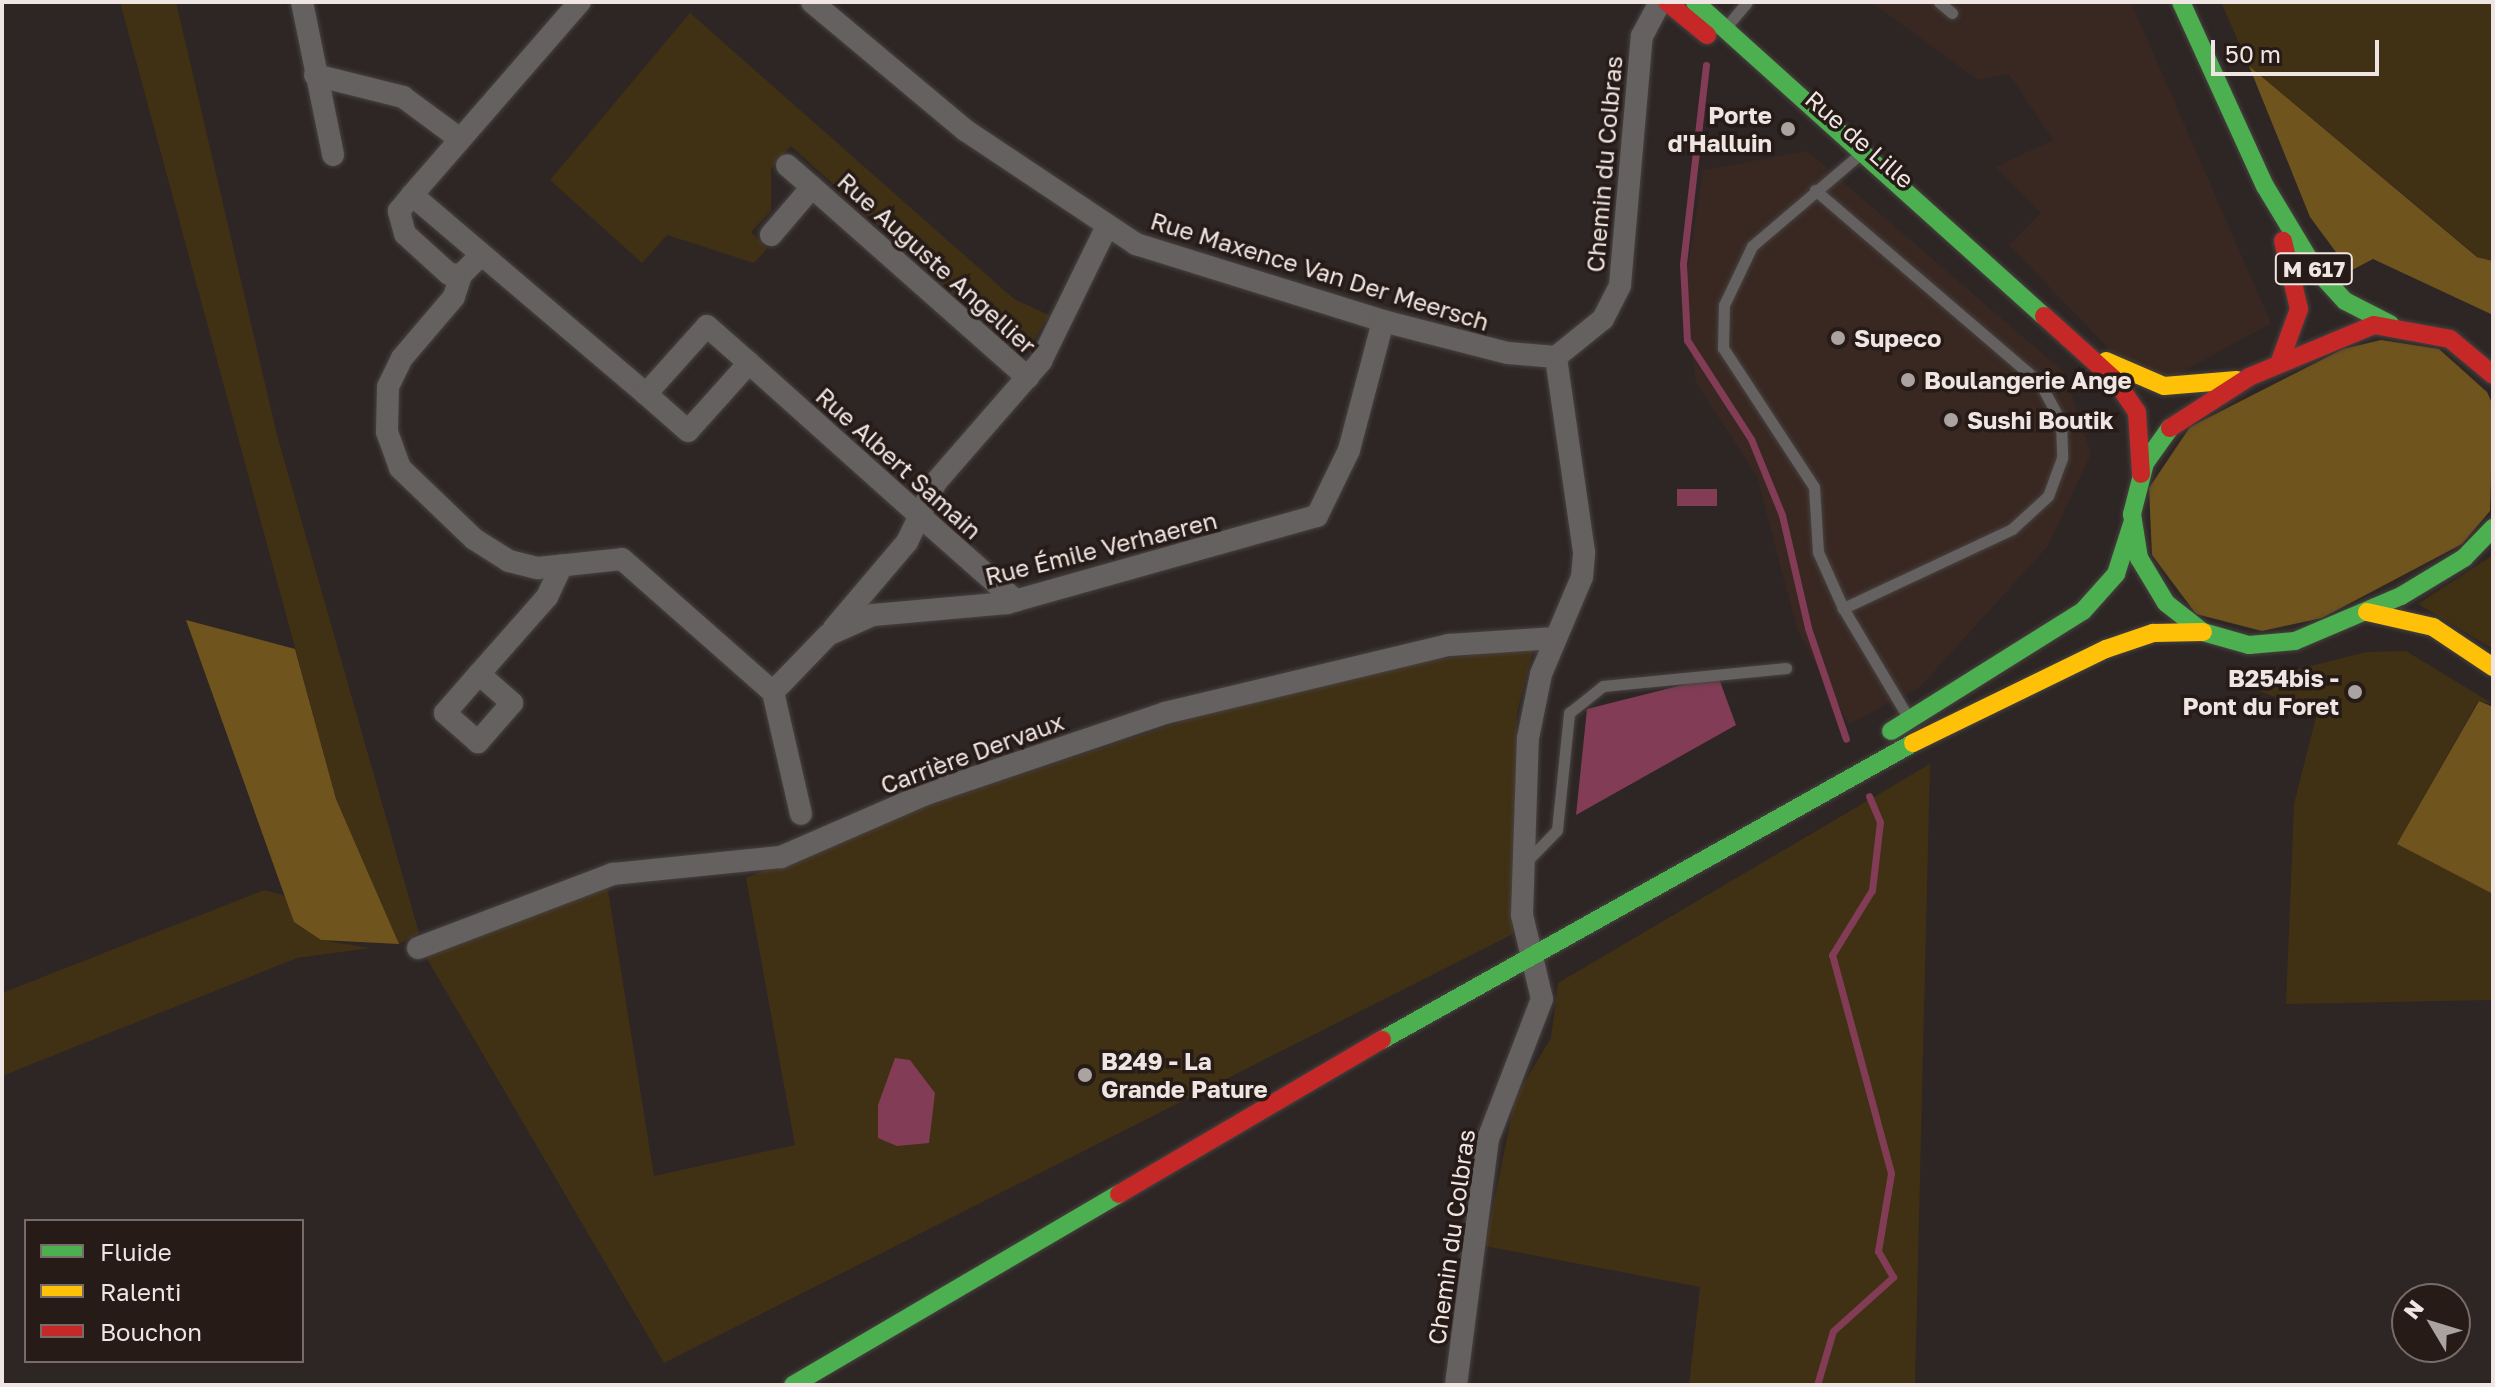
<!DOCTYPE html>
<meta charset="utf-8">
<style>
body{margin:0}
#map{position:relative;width:2495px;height:1387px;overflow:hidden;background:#2d2624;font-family:"Golos Text",sans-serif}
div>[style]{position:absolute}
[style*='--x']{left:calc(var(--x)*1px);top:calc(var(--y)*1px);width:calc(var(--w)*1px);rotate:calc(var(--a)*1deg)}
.built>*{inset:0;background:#392822}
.green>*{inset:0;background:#403014}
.forest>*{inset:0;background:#70541e}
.water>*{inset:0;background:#833c56;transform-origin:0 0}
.stream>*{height:7px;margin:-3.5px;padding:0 3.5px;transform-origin:3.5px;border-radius:3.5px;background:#833c56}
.roads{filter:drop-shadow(0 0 2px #474240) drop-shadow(0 0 2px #474240)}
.lane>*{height:11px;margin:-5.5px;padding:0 5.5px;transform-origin:5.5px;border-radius:5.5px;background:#646160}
.street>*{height:22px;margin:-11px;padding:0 11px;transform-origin:11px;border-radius:11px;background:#646160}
.fast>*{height:18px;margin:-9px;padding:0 9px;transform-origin:9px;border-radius:9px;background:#4caf50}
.slow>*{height:18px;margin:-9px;padding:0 9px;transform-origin:9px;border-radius:9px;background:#ffc107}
.jam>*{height:18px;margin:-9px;padding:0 9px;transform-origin:9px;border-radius:9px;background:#c62828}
.dots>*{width:22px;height:22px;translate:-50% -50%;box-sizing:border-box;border:4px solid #271b17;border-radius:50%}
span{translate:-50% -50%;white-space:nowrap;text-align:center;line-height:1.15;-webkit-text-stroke:7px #271b17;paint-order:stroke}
.shield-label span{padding:2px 6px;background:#271b17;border:2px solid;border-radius:6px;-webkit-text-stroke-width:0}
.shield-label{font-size:22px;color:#efe6e3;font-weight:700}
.poi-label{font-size:24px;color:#efe6e3;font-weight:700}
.right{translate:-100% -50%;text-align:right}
.left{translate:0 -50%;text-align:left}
.street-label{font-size:24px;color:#efe6e3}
.frame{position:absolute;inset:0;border:4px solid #efe6e3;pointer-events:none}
.legend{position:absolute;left:24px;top:1219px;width:280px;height:144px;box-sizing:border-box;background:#271b17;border:2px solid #776c69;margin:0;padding:10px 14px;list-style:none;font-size:24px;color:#efe6e3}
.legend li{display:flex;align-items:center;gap:16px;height:40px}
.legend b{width:40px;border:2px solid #776c69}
.north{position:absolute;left:2391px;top:1283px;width:80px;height:80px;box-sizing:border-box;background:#271b17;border:2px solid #776c69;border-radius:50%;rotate:308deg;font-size:22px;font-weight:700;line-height:32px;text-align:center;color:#efe6e3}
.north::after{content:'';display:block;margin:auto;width:28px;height:36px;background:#aba3a0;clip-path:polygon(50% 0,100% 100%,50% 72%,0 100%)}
.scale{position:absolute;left:2211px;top:40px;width:168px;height:36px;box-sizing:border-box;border:4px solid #efe6e3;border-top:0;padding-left:10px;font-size:24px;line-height:28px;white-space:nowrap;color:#efe6e3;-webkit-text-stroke:6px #271b17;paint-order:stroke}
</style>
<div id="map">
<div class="built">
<div style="clip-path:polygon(1871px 2px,2131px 2px,2271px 323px,2168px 380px,2113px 353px,2009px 245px,2041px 213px,1995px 167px,2053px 140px,2009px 74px,1978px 80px)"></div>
<div style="clip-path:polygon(1807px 151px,2064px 372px,2091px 454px,2048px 546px,1920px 687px,1849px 724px,1797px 629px,1757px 476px,1696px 383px,1684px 293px,1703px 170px)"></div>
</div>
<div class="green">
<div style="clip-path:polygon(120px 2px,176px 2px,277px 435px,419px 933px,399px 944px,336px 799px)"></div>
<div style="clip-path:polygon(2221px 2px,2493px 2px,2493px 261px,2478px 257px,2249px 66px)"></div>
<div style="clip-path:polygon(690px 13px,1014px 299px,1049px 315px,1028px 350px,1021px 354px,791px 146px,771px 169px,771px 211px,751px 232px,767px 249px,754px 263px,667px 235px,642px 263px,550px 180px)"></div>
<div style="clip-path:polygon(2493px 555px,2493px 649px,2418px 604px)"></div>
<div style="clip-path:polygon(1534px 648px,1517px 712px,1513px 934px,664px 1363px,426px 957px,481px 927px,607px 884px,654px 1176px,795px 1145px,746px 878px,897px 816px,1210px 712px,1428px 660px)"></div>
<div style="clip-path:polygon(2406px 651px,2493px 704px,2478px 701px,2397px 844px,2493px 894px,2493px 1000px,2286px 1004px,2294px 804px,2317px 713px,2240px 684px,2366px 652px)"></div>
<div style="clip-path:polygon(1930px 764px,1915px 1385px,1689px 1385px,1700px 1287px,1485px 1246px,1515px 1098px,1551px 1038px,1558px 983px)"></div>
<div style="clip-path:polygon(264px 890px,286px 896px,294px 922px,321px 940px,370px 948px,297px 958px,2px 1076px,2px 993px)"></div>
</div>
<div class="forest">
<div style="clip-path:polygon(2249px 66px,2477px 257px,2493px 261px,2493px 315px,2373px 259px,2350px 271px,2310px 217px)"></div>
<div style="clip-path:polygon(2381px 340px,2439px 349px,2487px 392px,2493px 405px,2490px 511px,2462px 544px,2322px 618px,2262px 631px,2196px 614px,2152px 555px,2149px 488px,2190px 427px,2343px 349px)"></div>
<div style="clip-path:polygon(186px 620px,295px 649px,336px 799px,399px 944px,321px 940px,294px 922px)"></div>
<div style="clip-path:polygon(2479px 701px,2493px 707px,2493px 894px,2397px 844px)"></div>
</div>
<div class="water">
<div style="left:1717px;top:489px;width:17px;height:40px;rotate:90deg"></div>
<div style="clip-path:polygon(1718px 676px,1736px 725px,1576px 815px,1587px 709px)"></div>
<div style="clip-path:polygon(895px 1058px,910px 1060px,935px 1093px,929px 1143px,897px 1146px,878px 1138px,878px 1105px)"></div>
</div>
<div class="stream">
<div style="--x:1706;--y:65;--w:200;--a:96.6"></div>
<div style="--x:1683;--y:264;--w:76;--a:87"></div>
<div style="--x:1687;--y:340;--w:118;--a:57.1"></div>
<div style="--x:1751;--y:439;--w:82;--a:67.8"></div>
<div style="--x:1782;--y:515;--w:116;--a:77"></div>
<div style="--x:1808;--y:628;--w:117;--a:71.1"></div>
<div style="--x:1817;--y:1385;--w:56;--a:-73.5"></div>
<div style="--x:1833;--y:1331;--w:81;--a:-42"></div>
<div style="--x:1893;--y:1277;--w:30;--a:-120"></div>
<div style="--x:1878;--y:1251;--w:79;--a:-80.5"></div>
<div style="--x:1891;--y:1173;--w:226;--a:-105.1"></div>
<div style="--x:1832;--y:955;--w:76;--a:-58.4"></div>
<div style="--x:1872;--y:890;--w:68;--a:-83.3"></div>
<div style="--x:1880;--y:822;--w:28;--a:-113"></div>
</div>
<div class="roads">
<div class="lane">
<div style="--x:1939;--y:2;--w:17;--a:40"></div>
<div style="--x:1727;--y:26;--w:31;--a:-50"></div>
<div style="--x:1815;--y:190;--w:296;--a:40.6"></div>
<div style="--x:2040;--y:383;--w:44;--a:61.7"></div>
<div style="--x:2061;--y:422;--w:36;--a:88"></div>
<div style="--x:2062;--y:458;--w:40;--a:110.2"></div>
<div style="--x:2048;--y:496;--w:49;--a:137.5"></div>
<div style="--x:2012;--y:529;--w:187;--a:154.9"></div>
<div style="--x:1843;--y:608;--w:127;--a:59.2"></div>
<div style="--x:1843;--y:608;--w:61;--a:-114.1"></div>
<div style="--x:1818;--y:552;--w:65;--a:-93.5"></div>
<div style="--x:1814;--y:487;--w:166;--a:-123.2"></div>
<div style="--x:1723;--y:348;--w:43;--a:-88.7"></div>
<div style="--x:1724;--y:305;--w:65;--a:-64.6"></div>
<div style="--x:1752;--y:246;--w:142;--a:-40.4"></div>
<div style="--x:1527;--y:861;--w:43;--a:-45.9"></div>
<div style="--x:1557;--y:830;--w:118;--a:-84.1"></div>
<div style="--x:1569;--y:713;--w:43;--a:-38.5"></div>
<div style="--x:1603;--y:686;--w:184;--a:-5.6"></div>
</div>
<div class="street">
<div style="--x:302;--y:2;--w:156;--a:78.5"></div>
<div style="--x:812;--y:2;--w:199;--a:39.9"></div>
<div style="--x:965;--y:130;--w:206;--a:33.7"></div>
<div style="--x:1136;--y:244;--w:259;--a:17.3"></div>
<div style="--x:1383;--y:321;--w:129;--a:14.4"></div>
<div style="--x:1508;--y:353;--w:48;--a:4.8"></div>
<div style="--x:315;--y:75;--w:91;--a:14"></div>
<div style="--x:403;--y:97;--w:71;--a:36.4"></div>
<div style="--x:812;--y:187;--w:288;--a:41.5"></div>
<div style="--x:412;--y:195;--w:256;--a:-49"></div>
<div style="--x:771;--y:235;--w:63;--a:-49.5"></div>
<div style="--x:812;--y:187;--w:33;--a:-139"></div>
<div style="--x:481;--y:255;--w:28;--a:135"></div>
<div style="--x:461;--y:275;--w:12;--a:-175"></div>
<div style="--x:449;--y:274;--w:59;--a:-137.7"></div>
<div style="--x:405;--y:234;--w:24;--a:-105"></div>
<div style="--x:399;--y:211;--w:21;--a:-51"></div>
<div style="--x:412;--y:195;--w:307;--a:40.4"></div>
<div style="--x:461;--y:275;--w:23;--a:108"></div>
<div style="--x:454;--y:297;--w:80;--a:130.4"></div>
<div style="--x:402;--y:358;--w:32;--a:116"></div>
<div style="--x:388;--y:387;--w:45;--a:91.3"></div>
<div style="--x:387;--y:432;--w:38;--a:70"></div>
<div style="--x:400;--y:468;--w:103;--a:43.8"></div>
<div style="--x:474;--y:539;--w:41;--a:32.2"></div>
<div style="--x:509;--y:561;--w:30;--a:14"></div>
<div style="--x:538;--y:568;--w:84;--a:-6.1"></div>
<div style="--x:622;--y:559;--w:201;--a:41.4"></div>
<div style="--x:773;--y:692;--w:79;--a:-46"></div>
<div style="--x:828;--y:635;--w:49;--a:-24"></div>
<div style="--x:873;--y:615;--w:135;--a:-5.1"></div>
<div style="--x:1007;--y:603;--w:322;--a:-15.7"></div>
<div style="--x:1317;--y:516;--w:73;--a:-64.1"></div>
<div style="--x:1349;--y:450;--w:133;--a:-75.2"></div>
<div style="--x:749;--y:363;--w:91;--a:131.9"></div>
<div style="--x:688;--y:431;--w:56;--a:-138.6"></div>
<div style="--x:646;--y:394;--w:91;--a:-48.1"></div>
<div style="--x:707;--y:326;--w:56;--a:41.4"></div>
<div style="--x:749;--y:363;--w:229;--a:41.8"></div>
<div style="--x:920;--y:516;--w:128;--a:41.5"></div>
<div style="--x:834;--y:628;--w:113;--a:-49.7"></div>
<div style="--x:907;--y:542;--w:67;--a:-64.2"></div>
<div style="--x:936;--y:482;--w:160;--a:-49"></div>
<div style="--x:1041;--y:361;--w:150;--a:-63.9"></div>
<div style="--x:479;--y:674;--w:44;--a:41.3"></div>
<div style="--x:512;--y:703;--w:52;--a:131.1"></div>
<div style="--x:478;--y:742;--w:44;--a:-138.7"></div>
<div style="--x:445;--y:713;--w:52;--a:-48.9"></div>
<div style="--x:479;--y:674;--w:103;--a:-48.6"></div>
<div style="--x:547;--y:597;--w:35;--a:-65"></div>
<div style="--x:773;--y:692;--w:125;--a:77.1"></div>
<div style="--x:418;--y:948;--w:209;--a:-20.8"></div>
<div style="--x:613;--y:874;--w:169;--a:-5.8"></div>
<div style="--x:781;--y:857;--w:158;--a:-23.5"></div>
<div style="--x:926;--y:794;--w:252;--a:-18.7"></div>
<div style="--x:1165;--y:713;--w:292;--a:-13.5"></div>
<div style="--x:1449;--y:645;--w:106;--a:-3.8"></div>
<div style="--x:1456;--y:1385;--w:248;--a:-82.6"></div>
<div style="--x:1488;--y:1139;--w:150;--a:-68.9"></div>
<div style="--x:1542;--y:999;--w:86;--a:-103.4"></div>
<div style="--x:1522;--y:915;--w:177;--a:-88.1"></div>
<div style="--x:1528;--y:738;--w:65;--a:-78.5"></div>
<div style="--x:1541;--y:674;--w:105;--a:-67.1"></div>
<div style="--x:1582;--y:577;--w:25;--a:-85"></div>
<div style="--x:1584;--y:552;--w:197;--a:-98.2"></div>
<div style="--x:1556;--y:357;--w:60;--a:-39"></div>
<div style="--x:1603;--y:319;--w:38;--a:-63"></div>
<div style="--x:1620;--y:285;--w:250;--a:-85"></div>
<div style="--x:1642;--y:36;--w:38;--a:-62"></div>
</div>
<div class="fast">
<div style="--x:1695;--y:2;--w:469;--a:42"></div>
<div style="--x:2181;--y:2;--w:202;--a:65.5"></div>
<div style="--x:2265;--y:186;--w:93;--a:59"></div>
<div style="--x:2313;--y:266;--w:47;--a:47.6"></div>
<div style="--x:2345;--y:301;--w:51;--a:27.1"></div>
<div style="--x:2170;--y:428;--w:43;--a:125.5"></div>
<div style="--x:2145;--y:463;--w:53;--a:104.3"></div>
<div style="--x:2132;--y:514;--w:45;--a:81"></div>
<div style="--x:2139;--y:558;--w:52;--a:59"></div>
<div style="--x:2166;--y:603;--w:47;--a:38.1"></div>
<div style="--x:2203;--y:632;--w:48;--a:15.8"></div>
<div style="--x:2249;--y:645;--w:46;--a:-5"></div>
<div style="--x:2295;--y:641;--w:115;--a:-23"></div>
<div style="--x:2401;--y:596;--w:74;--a:-31.1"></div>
<div style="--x:2464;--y:558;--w:42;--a:-46"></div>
<div style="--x:1891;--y:731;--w:226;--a:-32"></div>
<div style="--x:2083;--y:611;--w:50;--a:-48.3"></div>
<div style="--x:2116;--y:574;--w:52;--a:-72.3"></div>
<div style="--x:1382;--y:1040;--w:608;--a:-29.22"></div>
<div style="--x:793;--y:1385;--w:378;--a:-30.4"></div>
</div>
<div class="slow">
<div style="--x:2106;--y:361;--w:63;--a:23.3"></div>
<div style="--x:2164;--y:386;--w:73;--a:-4.7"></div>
<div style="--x:2367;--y:612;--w:68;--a:12.8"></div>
<div style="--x:2433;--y:627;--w:72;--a:33.7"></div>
<div style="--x:1913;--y:743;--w:215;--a:-26"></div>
<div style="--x:2106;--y:649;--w:50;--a:-18.8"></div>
<div style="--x:2153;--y:633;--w:50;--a:-1.1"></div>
</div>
<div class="jam">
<div style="--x:1667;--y:2;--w:52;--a:39.5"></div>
<div style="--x:2044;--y:316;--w:97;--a:42.1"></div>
<div style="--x:2116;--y:381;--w:37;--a:56"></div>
<div style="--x:2137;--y:412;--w:62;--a:86.3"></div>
<div style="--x:2280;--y:361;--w:55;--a:-69.9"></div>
<div style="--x:2299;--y:309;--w:70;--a:-103.2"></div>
<div style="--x:2170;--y:428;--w:94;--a:-32.8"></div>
<div style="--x:2249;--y:377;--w:135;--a:-22.6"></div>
<div style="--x:2374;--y:325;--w:77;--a:10.4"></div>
<div style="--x:2450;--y:339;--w:56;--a:39.9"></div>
<div style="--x:1119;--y:1194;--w:305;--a:-30.4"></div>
</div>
</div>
<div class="dots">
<div style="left:1788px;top:129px;background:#aba3a0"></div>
<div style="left:1838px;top:338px;background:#aba3a0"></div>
<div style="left:1908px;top:380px;background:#aba3a0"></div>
<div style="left:1951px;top:420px;background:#aba3a0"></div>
<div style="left:2355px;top:692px;background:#aba3a0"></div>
<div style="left:1085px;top:1075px;background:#aba3a0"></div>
</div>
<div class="shield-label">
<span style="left:2314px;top:269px">M 617</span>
</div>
<div class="poi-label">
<span class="right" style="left:1772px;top:129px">Porte<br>d'Halluin</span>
<span class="left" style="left:1854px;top:338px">Supeco</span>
<span class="left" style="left:1924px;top:380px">Boulangerie Ange</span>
<span class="left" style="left:1967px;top:420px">Sushi Boutik</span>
<span class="right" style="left:2339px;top:692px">B254bis -<br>Pont du Foret</span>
<span class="left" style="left:1101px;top:1075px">B249 - La<br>Grande Pature</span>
</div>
<div class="street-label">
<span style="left:1860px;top:139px;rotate:41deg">Rue de Lille</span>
<span style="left:1604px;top:164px;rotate:-85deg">Chemin du Colbras</span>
<span style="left:937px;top:263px;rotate:42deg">Rue Auguste Angellier</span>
<span style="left:1320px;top:271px;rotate:17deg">Rue Maxence Van Der Meersch</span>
<span style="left:899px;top:463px;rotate:42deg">Rue Albert Samain</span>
<span style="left:1101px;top:548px;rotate:-14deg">Rue Émile Verhaeren</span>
<span style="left:972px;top:753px;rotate:-20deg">Carrière Dervaux</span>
<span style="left:1451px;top:1237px;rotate:-82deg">Chemin du Colbras</span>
</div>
<div class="frame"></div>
<ul class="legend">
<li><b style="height:10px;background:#4caf50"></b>Fluide</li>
<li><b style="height:10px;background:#ffc107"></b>Ralenti</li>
<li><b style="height:10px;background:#c62828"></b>Bouchon</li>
</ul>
<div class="north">N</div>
<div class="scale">50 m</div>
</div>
